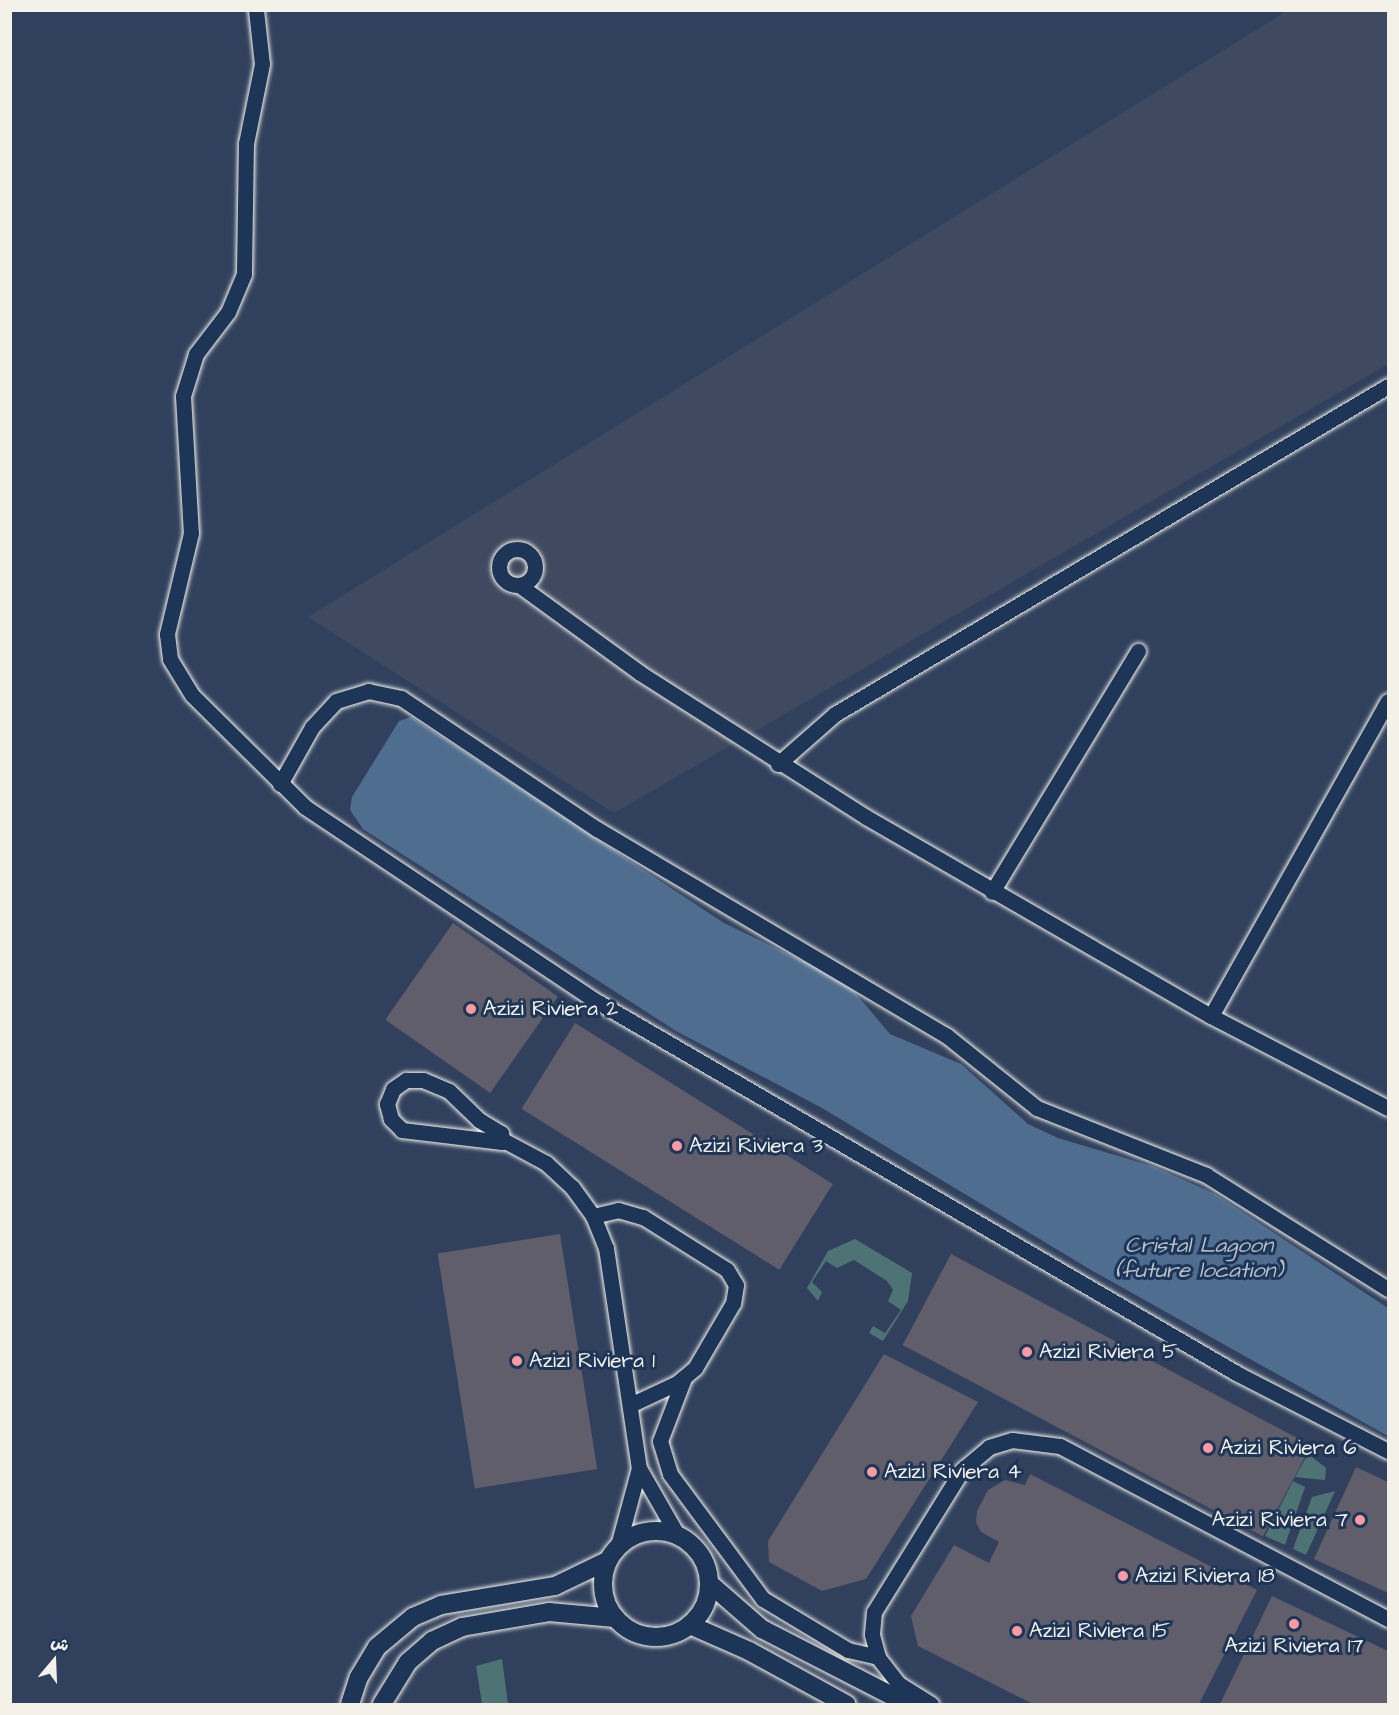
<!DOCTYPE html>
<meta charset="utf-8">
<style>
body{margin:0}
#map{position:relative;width:1399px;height:1715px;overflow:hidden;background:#31415d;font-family:"Architects Daughter","Playpen Sans Arabic",sans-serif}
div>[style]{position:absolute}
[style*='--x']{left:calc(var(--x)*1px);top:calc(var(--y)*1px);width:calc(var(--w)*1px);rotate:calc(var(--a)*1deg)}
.built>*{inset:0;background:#3f4a61}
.green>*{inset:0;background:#4e7375}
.water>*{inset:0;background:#4f6d8f}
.building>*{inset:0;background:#5f5e6a;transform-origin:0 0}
.roads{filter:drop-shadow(0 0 2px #f4f1e8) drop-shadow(0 0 2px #f4f1e8)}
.minor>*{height:15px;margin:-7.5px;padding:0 7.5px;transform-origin:7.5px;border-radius:7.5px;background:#1d3557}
.minor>.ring{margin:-7.5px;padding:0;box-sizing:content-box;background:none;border:15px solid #1d3557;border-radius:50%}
.tertiary>*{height:18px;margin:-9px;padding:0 9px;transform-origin:9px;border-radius:9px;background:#1d3557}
.tertiary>.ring{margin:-9px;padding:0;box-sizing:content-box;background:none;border:18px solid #1d3557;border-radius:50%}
.dots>*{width:16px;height:16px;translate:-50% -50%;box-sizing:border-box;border:3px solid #1d3557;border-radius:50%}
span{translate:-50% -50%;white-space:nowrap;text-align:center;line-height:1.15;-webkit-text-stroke:6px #1d3557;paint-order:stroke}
.poi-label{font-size:21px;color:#f4f1e8}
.left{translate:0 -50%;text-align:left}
.right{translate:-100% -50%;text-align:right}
.water-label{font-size:22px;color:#bac3c9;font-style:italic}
.frame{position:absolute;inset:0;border:12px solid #f4f1e8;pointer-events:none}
.north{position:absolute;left:24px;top:1631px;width:60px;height:60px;-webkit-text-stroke:4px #1d3557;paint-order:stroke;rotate:19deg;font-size:16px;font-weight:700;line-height:24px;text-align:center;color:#f4f1e8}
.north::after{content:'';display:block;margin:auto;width:21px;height:27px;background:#f4f1e8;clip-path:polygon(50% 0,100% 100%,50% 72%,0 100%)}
</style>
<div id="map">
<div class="built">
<div style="clip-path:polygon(1287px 11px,1388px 11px,1388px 364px,614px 813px,308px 617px)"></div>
</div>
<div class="green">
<div style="clip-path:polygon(855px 1239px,912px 1273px,908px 1301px,883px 1341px,869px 1333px,873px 1326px,885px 1333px,901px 1310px,888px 1301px,893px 1290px,887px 1281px,854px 1260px,837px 1268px,826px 1261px,812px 1282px,822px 1292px,818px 1301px,807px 1288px,828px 1251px)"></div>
<div style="clip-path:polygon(1308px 1454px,1326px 1468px,1325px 1480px,1295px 1477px)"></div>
<div style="clip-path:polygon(1293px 1481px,1305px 1487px,1285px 1545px,1265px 1536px)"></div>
<div style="clip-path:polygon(1335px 1491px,1306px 1555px,1293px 1549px,1312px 1497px)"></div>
<div style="clip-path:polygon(502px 1659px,508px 1704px,482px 1704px,476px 1666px)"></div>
</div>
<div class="water">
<div style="clip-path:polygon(411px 717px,724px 923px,846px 982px,890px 1034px,961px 1064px,1028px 1124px,1058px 1138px,1155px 1167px,1215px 1194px,1388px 1308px,1388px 1436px,1091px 1270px,822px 1108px,676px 1031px,363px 829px,350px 810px,352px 797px,399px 721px)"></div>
</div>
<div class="building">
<div style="left:453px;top:923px;width:128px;height:118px;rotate:35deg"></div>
<div style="left:575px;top:1023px;width:304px;height:101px;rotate:32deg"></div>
<div style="left:560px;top:1234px;width:238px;height:124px;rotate:81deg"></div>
<div style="left:951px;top:1254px;width:408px;height:103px;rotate:28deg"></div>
<div style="clip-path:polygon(884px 1354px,978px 1402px,866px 1579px,822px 1591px,769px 1562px,768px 1541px)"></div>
<div style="clip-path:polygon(1356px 1467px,1388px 1482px,1388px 1593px,1314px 1559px)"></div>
<div style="clip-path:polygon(1030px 1474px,1257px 1590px,1199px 1704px,1033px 1704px,918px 1646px,911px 1616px,954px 1545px,989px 1563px,999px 1542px,981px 1532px,976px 1522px,977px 1511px,988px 1490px,1005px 1480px,1025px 1485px)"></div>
<div style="clip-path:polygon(1272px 1596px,1388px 1651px,1388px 1704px,1220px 1704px)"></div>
</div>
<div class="roads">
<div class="minor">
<div style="--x:256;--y:10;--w:54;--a:83.7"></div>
<div style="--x:262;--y:64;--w:81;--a:101.4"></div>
<div style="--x:246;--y:143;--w:131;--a:90.9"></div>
<div style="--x:244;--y:274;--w:41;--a:112.8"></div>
<div style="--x:228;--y:312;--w:53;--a:127.3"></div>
<div style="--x:196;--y:354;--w:44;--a:107.2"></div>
<div style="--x:183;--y:396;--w:137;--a:86.7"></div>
<div style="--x:191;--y:533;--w:104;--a:103.4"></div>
<div style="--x:167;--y:634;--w:25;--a:83"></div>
<div style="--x:170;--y:659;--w:42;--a:58.6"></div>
<div style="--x:192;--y:695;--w:159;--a:44.7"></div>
<div style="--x:305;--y:807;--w:350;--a:33.7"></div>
<div style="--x:596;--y:1001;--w:742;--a:30.16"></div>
<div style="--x:1238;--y:1374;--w:169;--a:27.2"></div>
<div class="ring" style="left:499px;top:549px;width:21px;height:21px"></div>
<div style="--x:519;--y:585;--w:150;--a:36"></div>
<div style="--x:640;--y:673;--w:268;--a:32.5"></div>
<div style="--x:866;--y:817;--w:398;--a:30"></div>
<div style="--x:1211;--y:1016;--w:199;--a:27.5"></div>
<div style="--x:778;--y:764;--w:76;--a:-41.3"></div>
<div style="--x:835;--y:714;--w:643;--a:-30.67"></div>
<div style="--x:280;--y:784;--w:65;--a:-60.7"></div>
<div style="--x:312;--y:727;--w:35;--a:-47"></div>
<div style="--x:336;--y:701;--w:34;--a:-17"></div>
<div style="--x:368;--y:691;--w:34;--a:12"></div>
<div style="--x:401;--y:698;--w:236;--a:33.8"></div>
<div style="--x:597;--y:829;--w:407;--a:30.6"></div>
<div style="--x:947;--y:1036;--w:115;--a:38.7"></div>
<div style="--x:1037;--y:1108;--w:182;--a:21.6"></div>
<div style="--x:1206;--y:1175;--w:215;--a:32.1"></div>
<div style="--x:992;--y:892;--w:282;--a:-58.8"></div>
<div style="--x:1211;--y:1016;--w:361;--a:-60.7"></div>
<div style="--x:406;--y:1080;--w:17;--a:0"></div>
<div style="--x:423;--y:1080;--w:28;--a:23"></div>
<div style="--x:449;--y:1091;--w:42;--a:44"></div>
<div style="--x:479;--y:1120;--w:26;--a:31"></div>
<div style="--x:501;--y:1133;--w:9;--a:84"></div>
<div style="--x:502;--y:1142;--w:101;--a:-173.2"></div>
<div style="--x:402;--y:1130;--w:16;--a:-135"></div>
<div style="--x:391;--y:1119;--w:16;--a:-105"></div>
<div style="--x:387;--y:1104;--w:16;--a:-68"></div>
<div style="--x:393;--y:1089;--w:16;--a:-35"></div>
<div style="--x:503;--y:1140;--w:49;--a:28.1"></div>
<div style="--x:546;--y:1163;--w:35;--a:43"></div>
<div style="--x:572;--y:1187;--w:36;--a:54"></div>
<div style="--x:593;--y:1216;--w:35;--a:68"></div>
<div style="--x:606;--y:1248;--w:222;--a:81.5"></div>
<div style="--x:639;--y:1468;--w:81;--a:105.1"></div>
<div style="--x:593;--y:1216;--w:26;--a:-13"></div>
<div style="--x:618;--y:1210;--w:26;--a:16"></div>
<div style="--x:643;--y:1217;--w:99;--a:32.2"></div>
<div style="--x:727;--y:1270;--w:17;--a:59"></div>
<div style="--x:736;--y:1285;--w:18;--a:99"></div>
<div style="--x:733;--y:1303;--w:75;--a:120.3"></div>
<div style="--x:695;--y:1368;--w:23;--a:140"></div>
<div style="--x:677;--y:1383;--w:52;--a:154.9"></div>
<div style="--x:684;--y:1378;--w:67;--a:110.9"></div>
<div style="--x:660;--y:1441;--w:34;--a:73"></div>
<div style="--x:670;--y:1474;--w:156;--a:53.4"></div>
<div style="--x:763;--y:1599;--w:99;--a:31"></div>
<div style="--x:848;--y:1650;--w:31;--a:13"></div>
<div style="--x:639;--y:1468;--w:78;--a:60.2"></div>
<div style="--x:931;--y:1704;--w:39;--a:-148"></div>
<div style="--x:898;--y:1683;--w:33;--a:-128"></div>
<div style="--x:878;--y:1657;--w:24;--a:-105"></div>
<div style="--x:872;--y:1634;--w:22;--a:-85"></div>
<div style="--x:874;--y:1612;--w:167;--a:-58.2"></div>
<div style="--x:962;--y:1470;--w:35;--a:-40"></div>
<div style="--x:989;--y:1447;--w:24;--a:-17"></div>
<div style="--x:1012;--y:1440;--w:48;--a:7.1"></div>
<div style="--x:1060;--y:1446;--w:371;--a:27.8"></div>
</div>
<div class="tertiary">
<div class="ring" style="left:603px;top:1531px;width:88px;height:88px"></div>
<div style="--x:709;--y:1583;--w:70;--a:41"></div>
<div style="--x:762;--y:1629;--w:164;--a:27.2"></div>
<div style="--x:690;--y:1625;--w:64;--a:23.8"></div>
<div style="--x:749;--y:1651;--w:111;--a:28.7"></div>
<div style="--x:350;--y:1704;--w:28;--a:-72"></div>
<div style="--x:359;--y:1677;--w:35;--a:-59"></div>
<div style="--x:377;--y:1647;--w:47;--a:-39.8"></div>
<div style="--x:413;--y:1617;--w:30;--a:-23"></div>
<div style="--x:441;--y:1605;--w:116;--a:-9.5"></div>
<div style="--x:555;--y:1586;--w:58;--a:-25.7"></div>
<div style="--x:382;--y:1704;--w:49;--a:-58.2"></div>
<div style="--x:408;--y:1662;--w:32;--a:-41"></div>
<div style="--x:432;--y:1641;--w:33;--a:-25"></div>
<div style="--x:462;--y:1627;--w:88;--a:-9.8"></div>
<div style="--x:549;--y:1612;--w:66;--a:5.2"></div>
</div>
</div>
<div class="dots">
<div style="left:471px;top:1009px;background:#ff9aa2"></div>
<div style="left:677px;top:1146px;background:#ff9aa2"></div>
<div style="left:1027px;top:1352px;background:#ff9aa2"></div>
<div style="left:517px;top:1361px;background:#ff9aa2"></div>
<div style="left:1208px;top:1448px;background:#ff9aa2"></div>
<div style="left:872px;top:1472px;background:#ff9aa2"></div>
<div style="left:1360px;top:1520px;background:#ff9aa2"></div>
<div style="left:1123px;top:1576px;background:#ff9aa2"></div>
<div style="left:1294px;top:1624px;background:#ff9aa2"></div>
<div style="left:1017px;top:1631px;background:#ff9aa2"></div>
</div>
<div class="poi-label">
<span class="left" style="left:483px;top:1009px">Azizi Riviera 2</span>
<span class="left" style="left:689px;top:1146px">Azizi Riviera 3</span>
<span class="left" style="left:1039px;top:1352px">Azizi Riviera 5</span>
<span class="left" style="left:529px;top:1361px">Azizi Riviera 1</span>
<span class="left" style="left:1220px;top:1448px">Azizi Riviera 6</span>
<span class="left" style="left:884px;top:1472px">Azizi Riviera 4</span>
<span class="right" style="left:1348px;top:1520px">Azizi Riviera 7</span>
<span class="left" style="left:1135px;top:1576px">Azizi Riviera 18</span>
<span class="left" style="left:1029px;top:1631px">Azizi Riviera 15</span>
<span style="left:1294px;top:1646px">Azizi Riviera 17</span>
</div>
<div class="water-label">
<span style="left:1199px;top:1258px">Cristal Lagoon<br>(future location)</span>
</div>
<div class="frame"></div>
<div class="north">ش</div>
</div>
